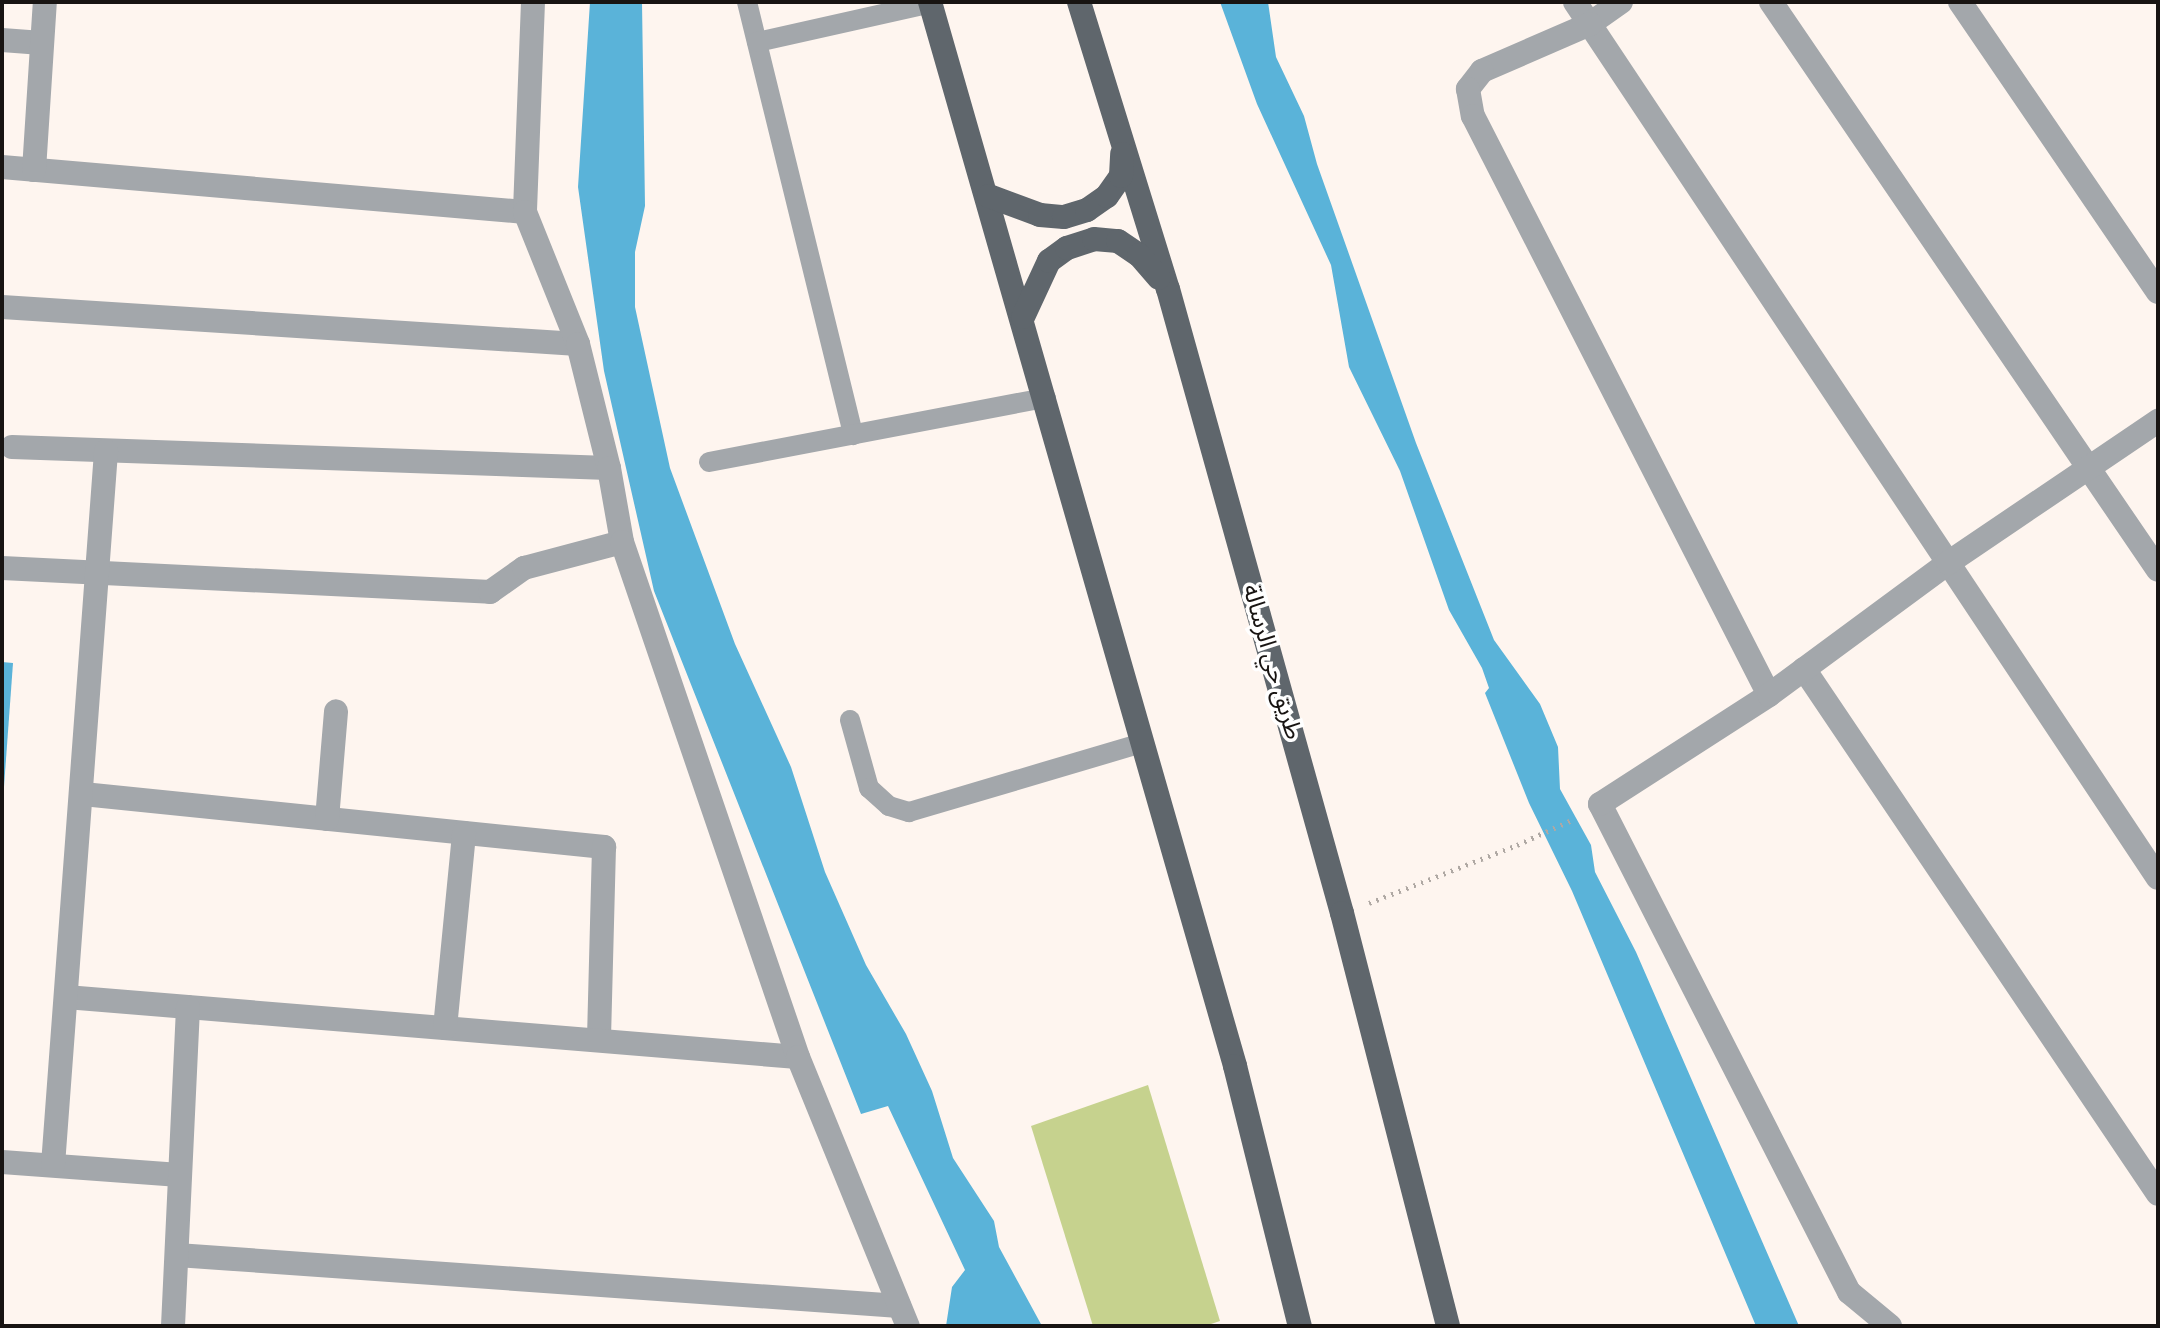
<!DOCTYPE html>
<meta charset="utf-8">
<style>
body{margin:0}
#map{position:relative;width:2160px;height:1328px;overflow:hidden;background:#fef5ef;font-family:"Nunito Sans","Noto Sans Arabic",sans-serif}
div>[style]{position:absolute}
[style*='--x']{left:calc(var(--x)*1px);top:calc(var(--y)*1px);width:calc(var(--w)*1px);rotate:calc(var(--a)*1deg)}
.green>*{inset:0;background:#c6d28e}
.water>*{inset:0;background:#5ab3d9}
.path>*{height:5px;margin-top:-2.5px;transform-origin:0;background:repeating-linear-gradient(90deg,#afa8a3 0 2px,transparent 0 8px)}
.service>*{height:20px;margin:-10px;padding:0 10px;transform-origin:10px;border-radius:10px;background:#a3a7ab}
.minor>*{height:24px;margin:-12px;padding:0 12px;transform-origin:12px;border-radius:12px;background:#a3a7ab}
.tertiary>*{height:24px;margin:-12px;padding:0 12px;transform-origin:12px;border-radius:12px;background:#a3a7ab}
.primary>*{height:24px;margin:-12px;padding:0 12px;transform-origin:12px;border-radius:12px;background:#5f666c}
span{translate:-50% -50%;white-space:nowrap;text-align:center;line-height:1.15;-webkit-text-stroke:7px #fff;paint-order:stroke}
.street-label{font-size:24px;color:#181412}
.frame{position:absolute;inset:0;border:4px solid #181412;pointer-events:none}
</style>
<div id="map">
<div class="green">
<div style="clip-path:polygon(1148px 1085px,1220px 1321px,1205px 1326px,1093px 1326px,1031px 1126px)"></div>
</div>
<div class="water">
<div style="clip-path:polygon(590px 2px,642px 2px,645px 206px,635px 252px,635px 307px,670px 468px,735px 644px,791px 767px,825px 872px,866px 965px,906px 1034px,932px 1091px,953px 1158px,994px 1221px,999px 1247px,1042px 1326px,946px 1326px,952px 1287px,965px 1270px,888px 1106px,861px 1114px,654px 591px,604px 371px,578px 187px)"></div>
<div style="clip-path:polygon(1220px 2px,1268px 2px,1276px 57px,1304px 116px,1317px 164px,1416px 443px,1494px 640px,1540px 704px,1558px 747px,1560px 789px,1591px 845px,1595px 872px,1636px 952px,1799px 1326px,1756px 1326px,1572px 891px,1529px 803px,1485px 693px,1489px 688px,1482px 668px,1449px 610px,1400px 471px,1349px 367px,1331px 265px,1257px 104px)"></div>
<div style="clip-path:polygon(2px 662px,13px 663px,2px 814px)"></div>
</div>
<div class="path">
<div style="--x:1369;--y:903;--w:159;--a:-21.4"></div>
<div style="--x:1517;--y:845;--w:63;--a:-24.5"></div>
</div>
<div class="service">
<div style="--x:747;--y:2;--w:446;--a:76.2"></div>
<div style="--x:757;--y:42;--w:178;--a:-12.6"></div>
<div style="--x:709;--y:462;--w:343;--a:-10.8"></div>
<div style="--x:850;--y:720;--w:71;--a:74.4"></div>
<div style="--x:869;--y:788;--w:27;--a:42"></div>
<div style="--x:889;--y:806;--w:21;--a:17"></div>
<div style="--x:909;--y:812;--w:243;--a:-16.5"></div>
</div>
<div class="minor">
<div style="--x:1575;--y:2;--w:1052;--a:56.36"></div>
<div style="--x:1621;--y:2;--w:38;--a:145"></div>
<div style="--x:1590;--y:24;--w:118;--a:156.5"></div>
<div style="--x:1482;--y:71;--w:23;--a:128"></div>
<div style="--x:1468;--y:89;--w:27;--a:80"></div>
<div style="--x:1473;--y:116;--w:650;--a:62.92"></div>
<div style="--x:1771;--y:2;--w:687;--a:55.73"></div>
<div style="--x:1960;--y:2;--w:351;--a:55.7"></div>
<div style="--x:2;--y:40;--w:40;--a:4.3"></div>
<div style="--x:2;--y:167;--w:525;--a:4.92"></div>
<div style="--x:34;--y:170;--w:168;--a:-86.3"></div>
<div style="--x:2;--y:307;--w:577;--a:3.68"></div>
<div style="--x:12;--y:447;--w:597;--a:2.01"></div>
<div style="--x:2;--y:568;--w:489;--a:2.8"></div>
<div style="--x:490;--y:592;--w:42;--a:-35.2"></div>
<div style="--x:524;--y:568;--w:101;--a:-14.9"></div>
<div style="--x:1804;--y:669;--w:633;--a:56.01"></div>
<div style="--x:83;--y:794;--w:524;--a:5.81"></div>
<div style="--x:604;--y:847;--w:193;--a:91.5"></div>
<div style="--x:327;--y:819;--w:108;--a:-85.2"></div>
<div style="--x:66;--y:997;--w:734;--a:4.69"></div>
<div style="--x:445;--y:1028;--w:196;--a:-84.4"></div>
<div style="--x:2;--y:1162;--w:178;--a:4.2"></div>
<div style="--x:53;--y:1165;--w:716;--a:-85.75"></div>
<div style="--x:177;--y:1255;--w:724;--a:4.04"></div>
<div style="--x:173;--y:1326;--w:319;--a:-87.3"></div>
<div style="--x:1890;--y:1326;--w:53;--a:-140.3"></div>
<div style="--x:1849;--y:1292;--w:548;--a:-117.03"></div>
<div style="--x:1600;--y:804;--w:201;--a:-32.8"></div>
<div style="--x:1769;--y:695;--w:222;--a:-36.4"></div>
<div style="--x:1948;--y:563;--w:254;--a:-34.1"></div>
</div>
<div class="tertiary">
<div style="--x:533;--y:2;--w:210;--a:92.2"></div>
<div style="--x:525;--y:212;--w:142;--a:68.1"></div>
<div style="--x:578;--y:344;--w:128;--a:76"></div>
<div style="--x:609;--y:468;--w:75;--a:80"></div>
<div style="--x:622;--y:542;--w:544;--a:71.13"></div>
<div style="--x:798;--y:1057;--w:291;--a:67.8"></div>
</div>
<div class="primary">
<div style="--x:930;--y:2;--w:1107;--a:74"></div>
<div style="--x:1235;--y:1066;--w:268;--a:76"></div>
<div style="--x:1079;--y:2;--w:300;--a:72.8"></div>
<div style="--x:1168;--y:289;--w:648;--a:74.42"></div>
<div style="--x:1342;--y:913;--w:426;--a:75.6"></div>
<div style="--x:989;--y:196;--w:54;--a:20.4"></div>
<div style="--x:1040;--y:215;--w:24;--a:5"></div>
<div style="--x:1064;--y:217;--w:24;--a:-17"></div>
<div style="--x:1087;--y:210;--w:24;--a:-35"></div>
<div style="--x:1107;--y:196;--w:24;--a:-55"></div>
<div style="--x:1121;--y:176;--w:22;--a:-87"></div>
<div style="--x:1023;--y:317;--w:62;--a:-65.1"></div>
<div style="--x:1049;--y:261;--w:22;--a:-36"></div>
<div style="--x:1067;--y:248;--w:28;--a:-18"></div>
<div style="--x:1094;--y:239;--w:24;--a:5"></div>
<div style="--x:1118;--y:241;--w:25;--a:34"></div>
<div style="--x:1139;--y:255;--w:30;--a:49"></div>
</div>
<div class="street-label">
<span style="left:1272px;top:662px;rotate:74deg">طريق حي الرسالة</span>
</div>
<div class="frame"></div>
</div>
